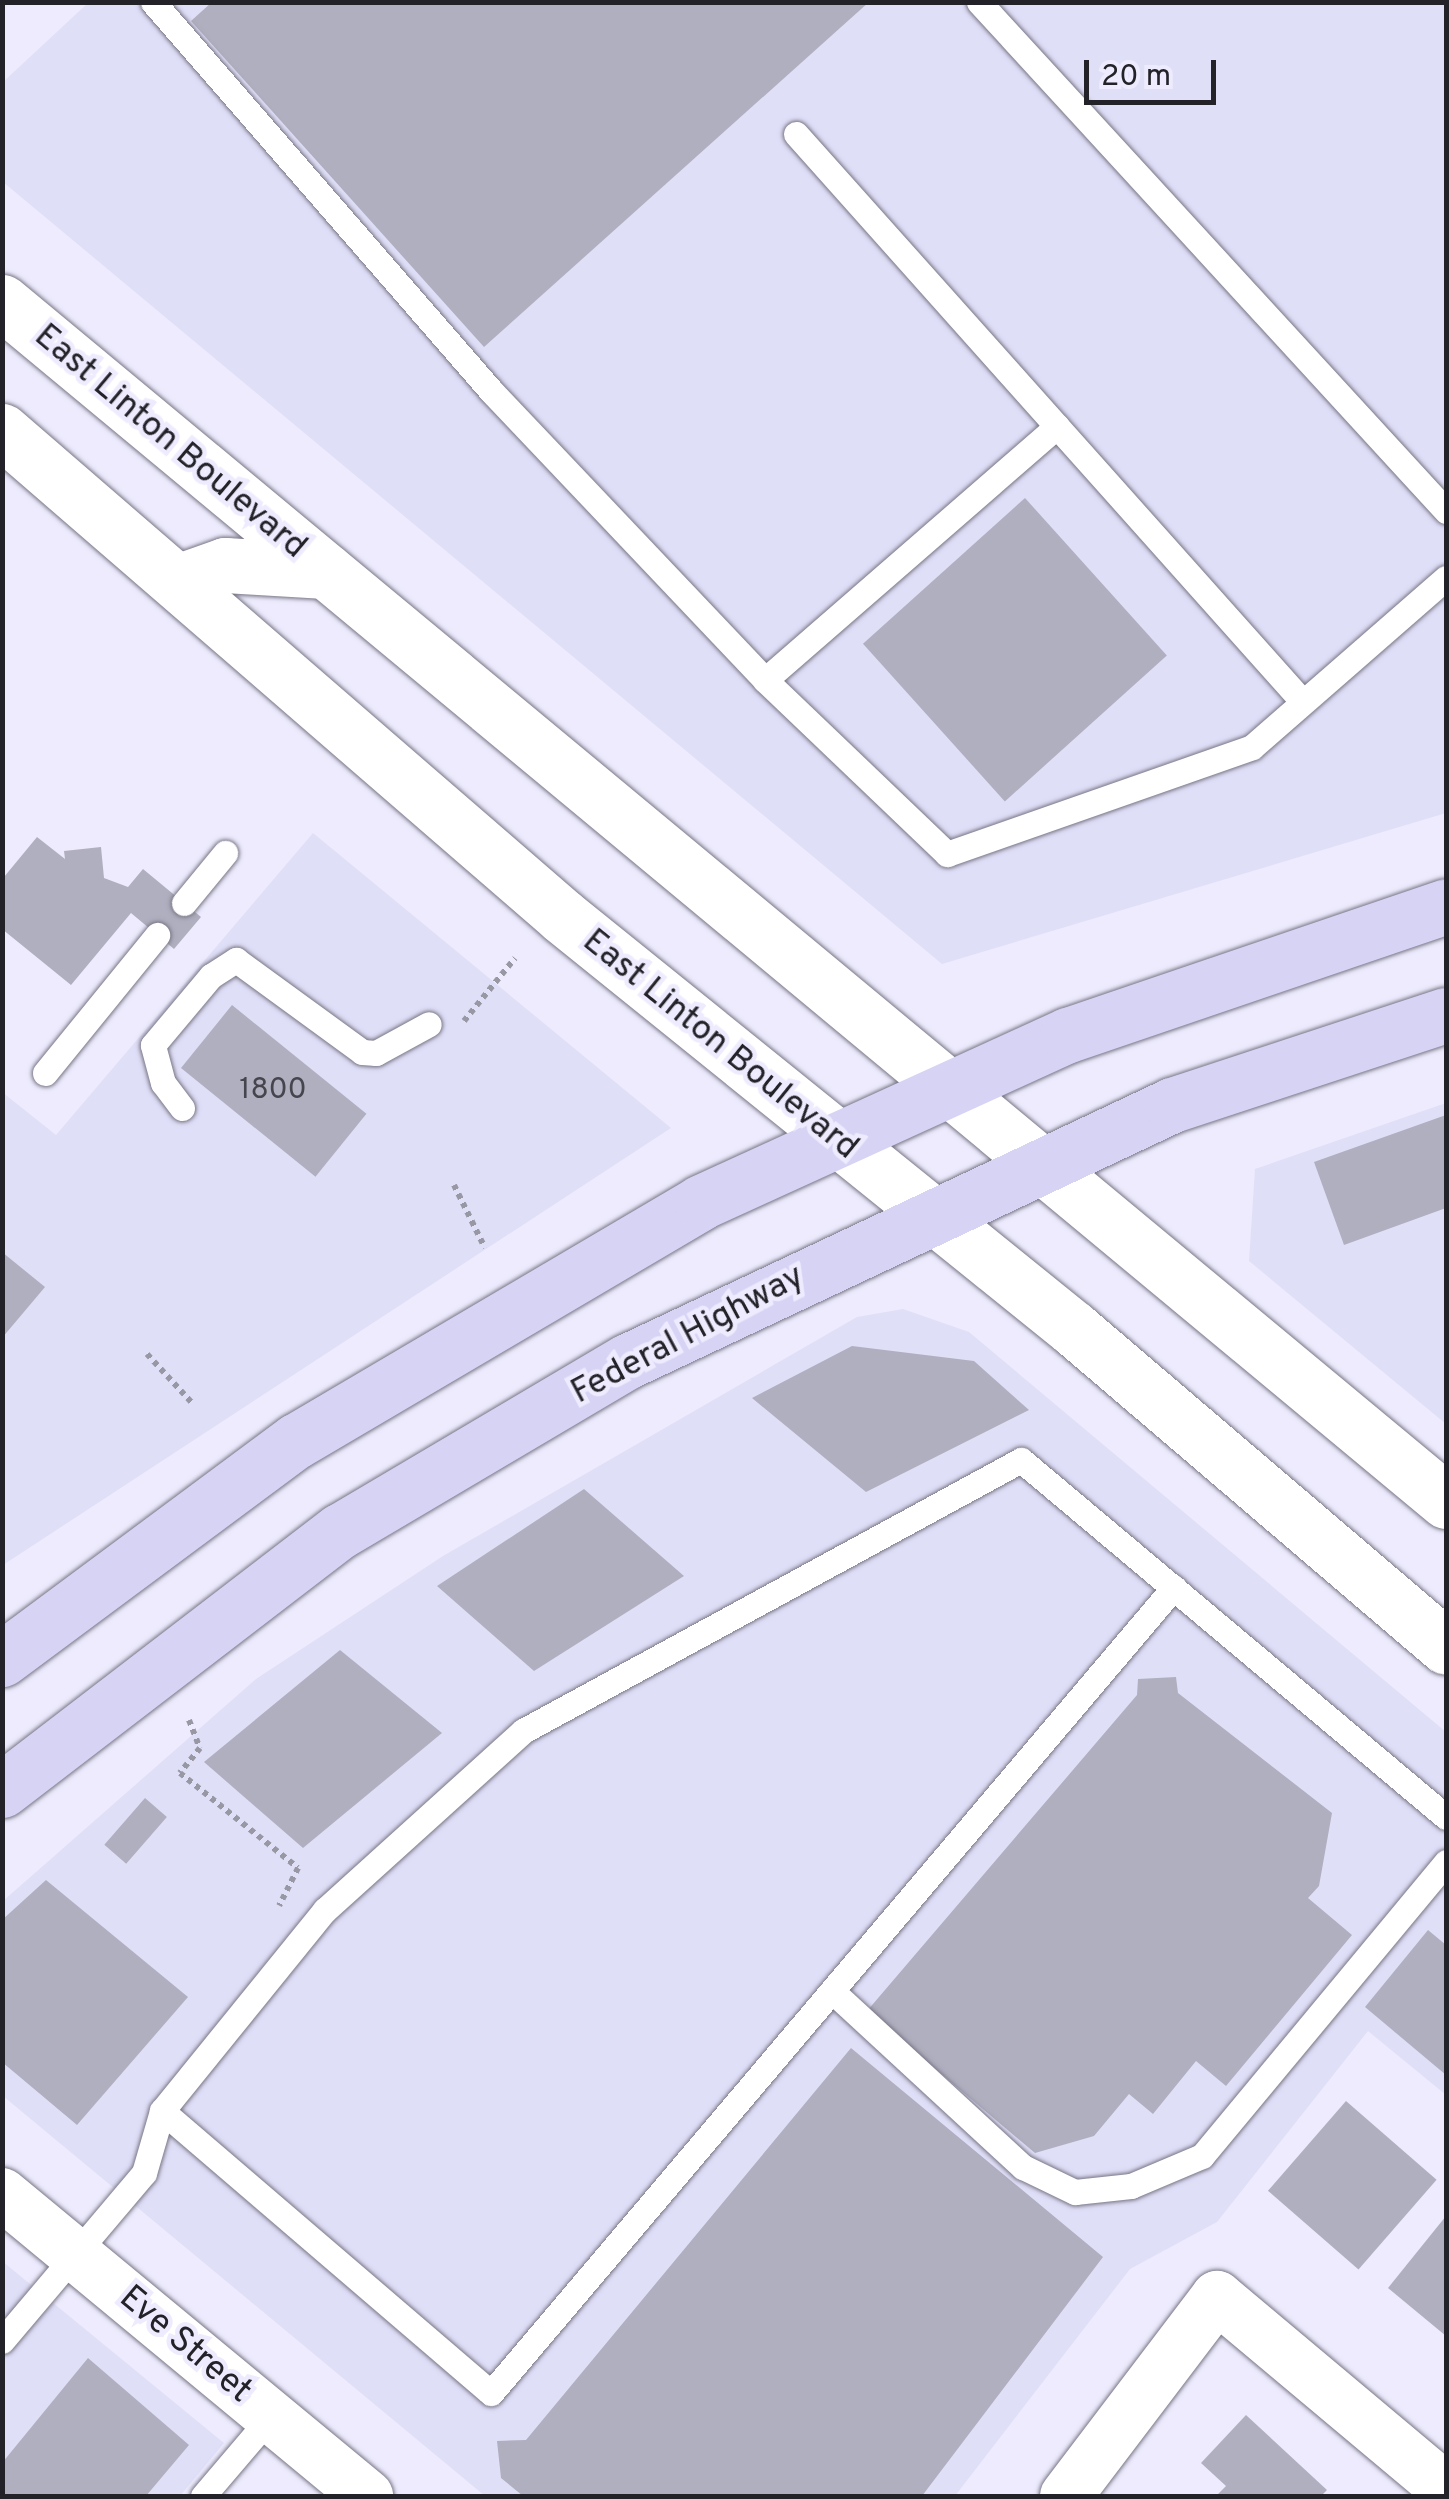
<!DOCTYPE html>
<style>
body{margin:0}
#map{position:relative;width:1449px;height:2499px;overflow:hidden;background:#edebfd;font-family:Overpass,sans-serif}
div>[style]{position:absolute}
[style*='--x']{left:calc(var(--x)*1px);top:calc(var(--y)*1px);width:calc(var(--w)*1px);rotate:calc(var(--a)*1deg)}
.built>*{inset:0;background:#e0dff8}
.building>*{inset:0;background:#b0afbf;transform-origin:0 0}
.path>*{height:6px;margin-top:-3px;transform-origin:0;background:repeating-linear-gradient(90deg,#9897a4 0 5px,transparent 0 10px)}
.roads{filter:drop-shadow(0 0 2px #777685) drop-shadow(0 0 2px #777685)}
.lane>*{height:25px;margin:-12.5px;padding:0 12.5px;transform-origin:12.5px;border-radius:12.5px;background:#fff}
.street>*{height:52px;margin:-26px;padding:0 26px;transform-origin:26px;border-radius:26px;background:#fff}
.secondary>*{height:55px;margin:-27.5px;padding:0 27.5px;transform-origin:27.5px;border-radius:27.5px;background:#fff}
.primary>*{height:55px;margin:-27.5px;padding:0 27.5px;transform-origin:27.5px;border-radius:27.5px;background:#d6d3f5}
span{translate:-50% -50%;white-space:nowrap;text-align:center;line-height:1.15;-webkit-text-stroke:9px #edebfd;paint-order:stroke}
.number-label{font-size:30px;color:#46454e}
.number-label span{-webkit-text-stroke-width:0}
.street-label{font-size:35px;color:#222228}
.frame{position:absolute;inset:0;border:5px solid #222228;pointer-events:none}
.scale{position:absolute;left:1084px;top:60px;width:132px;height:45px;box-sizing:border-box;border:5px solid #222228;border-top:0;padding-left:12px;font-size:30px;line-height:35px;white-space:nowrap;color:#222228;-webkit-text-stroke:8px #edebfd;paint-order:stroke}
</style>
<div id="map">
<div class="built">
<div style="clip-path:polygon(88px 3px,1446px 3px,1446px 813px,942px 964px,3px 182px,3px 82px)"></div>
<div style="clip-path:polygon(313px 833px,671px 1128px,3px 1565px,2px 1092px,56px 1135px)"></div>
<div style="clip-path:polygon(1446px 1103px,1446px 1424px,1249px 1261px,1255px 1169px)"></div>
<div style="clip-path:polygon(903px 1309px,969px 1332px,1446px 1732px,1446px 2095px,1368px 2031px,1217px 2222px,1130px 2269px,955px 2496px,485px 2496px,3px 2096px,3px 1901px,256px 1679px,443px 1556px,857px 1317px)"></div>
<div style="clip-path:polygon(2px 2261px,224px 2443px,180px 2496px,3px 2496px)"></div>
</div>
<div class="building">
<div style="clip-path:polygon(212px 2px,869px 2px,484px 347px,191px 21px)"></div>
<div style="left:1025px;top:498px;width:212px;height:218px;rotate:48deg"></div>
<div style="clip-path:polygon(37px 837px,65px 859px,64px 851px,101px 847px,104px 878px,128px 887px,143px 869px,201px 917px,174px 949px,131px 913px,71px 985px,2px 929px,4px 877px)"></div>
<div style="left:232px;top:1005px;width:173px;height:81px;rotate:39deg"></div>
<div style="clip-path:polygon(1446px 1115px,1446px 1208px,1344px 1245px,1314px 1162px)"></div>
<div style="clip-path:polygon(2px 1252px,45px 1287px,2px 1338px)"></div>
<div style="clip-path:polygon(852px 1346px,974px 1361px,1029px 1410px,866px 1492px,752px 1398px)"></div>
<div style="clip-path:polygon(584px 1489px,684px 1576px,534px 1671px,437px 1586px)"></div>
<div style="clip-path:polygon(340px 1650px,442px 1733px,303px 1848px,204px 1762px)"></div>
<div style="clip-path:polygon(1176px 1677px,1178px 1693px,1332px 1813px,1319px 1886px,1308px 1898px,1352px 1935px,1226px 2086px,1196px 2061px,1153px 2114px,1129px 2094px,1094px 2136px,1035px 2153px,867px 2011px,1137px 1695px,1138px 1679px)"></div>
<div style="left:145px;top:1798px;width:29px;height:62px;rotate:41deg"></div>
<div style="clip-path:polygon(46px 1880px,188px 1997px,77px 2125px,2px 2062px,2px 1920px)"></div>
<div style="clip-path:polygon(1428px 1930px,1446px 1945px,1446px 2075px,1365px 2007px)"></div>
<div style="clip-path:polygon(851px 2048px,1103px 2257px,922px 2496px,523px 2496px,501px 2478px,497px 2441px,526px 2440px)"></div>
<div style="left:1346px;top:2101px;width:120px;height:119px;rotate:41deg"></div>
<div style="clip-path:polygon(1446px 2216px,1446px 2336px,1388px 2288px)"></div>
<div style="clip-path:polygon(88px 2358px,189px 2445px,146px 2496px,2px 2496px,2px 2463px)"></div>
<div style="clip-path:polygon(1246px 2415px,1327px 2490px,1321px 2496px,1216px 2496px,1226px 2486px,1201px 2463px)"></div>
</div>
<div class="path">
<div style="--x:464;--y:1021;--w:81;--a:-51"></div>
<div style="--x:454;--y:1185;--w:70;--a:63.8"></div>
<div style="--x:147;--y:1354;--w:68;--a:47.4"></div>
<div style="--x:189;--y:1720;--w:30;--a:69"></div>
<div style="--x:200;--y:1748;--w:32;--a:129"></div>
<div style="--x:180;--y:1773;--w:151;--a:38.8"></div>
<div style="--x:298;--y:1868;--w:42;--a:116.6"></div>
</div>
<div class="roads">
<div class="lane">
<div style="--x:153;--y:2;--w:517;--a:49"></div>
<div style="--x:492;--y:392;--w:397;--a:46.5"></div>
<div style="--x:765;--y:680;--w:252;--a:43.7"></div>
<div style="--x:947;--y:854;--w:323;--a:-19.3"></div>
<div style="--x:1252;--y:747;--w:257;--a:-41.1"></div>
<div style="--x:979;--y:2;--w:691;--a:47.46"></div>
<div style="--x:796;--y:134;--w:761;--a:48.25"></div>
<div style="--x:765;--y:680;--w:387;--a:-41"></div>
<div style="--x:184;--y:903;--w:65;--a:-50.6"></div>
<div style="--x:45;--y:1073;--w:178;--a:-50.9"></div>
<div style="--x:182;--y:1108;--w:31;--a:-127"></div>
<div style="--x:163;--y:1083;--w:39;--a:-105"></div>
<div style="--x:153;--y:1045;--w:90;--a:-50"></div>
<div style="--x:211;--y:976;--w:30;--a:-33"></div>
<div style="--x:236;--y:960;--w:156;--a:36.1"></div>
<div style="--x:362;--y:1052;--w:14;--a:4"></div>
<div style="--x:376;--y:1053;--w:60;--a:-28.7"></div>
<div style="--x:832;--y:1991;--w:260;--a:42.7"></div>
<div style="--x:1023;--y:2167;--w:58;--a:25.7"></div>
<div style="--x:1075;--y:2192;--w:56;--a:-6.1"></div>
<div style="--x:1131;--y:2186;--w:77;--a:-22.9"></div>
<div style="--x:1202;--y:2156;--w:382;--a:-50.3"></div>
<div style="--x:162;--y:2111;--w:433;--a:40.6"></div>
<div style="--x:491;--y:2393;--w:1056;--a:-49.72"></div>
<div style="--x:2;--y:2341;--w:220;--a:-49.8"></div>
<div style="--x:144;--y:2173;--w:65;--a:-73.8"></div>
<div style="--x:162;--y:2111;--w:259;--a:-51"></div>
<div style="--x:325;--y:1910;--w:267;--a:-42.1"></div>
<div style="--x:523;--y:1731;--w:567;--a:-28.55"></div>
<div style="--x:1021;--y:1460;--w:555;--a:40.03"></div>
<div style="--x:203;--y:2496;--w:105;--a:-49.6"></div>
</div>
<div class="street">
<div style="--x:2;--y:2194;--w:474;--a:39.6"></div>
<div style="--x:1066;--y:2496;--w:250;--a:-52.8"></div>
<div style="--x:1217;--y:2297;--w:299;--a:40"></div>
</div>
<div class="secondary">
<div style="--x:2;--y:302;--w:1877;--a:39.7"></div>
<div style="--x:2;--y:431;--w:741;--a:40.89"></div>
<div style="--x:562;--y:916;--w:658;--a:38.89"></div>
<div style="--x:1074;--y:1329;--w:489;--a:40.5"></div>
<div style="--x:180;--y:581;--w:48;--a:-19.6"></div>
<div style="--x:225;--y:565;--w:101;--a:3.4"></div>
</div>
<div class="primary">
<div style="--x:2;--y:1659;--w:366;--a:-36.6"></div>
<div style="--x:296;--y:1441;--w:470;--a:-30.5"></div>
<div style="--x:701;--y:1202;--w:403;--a:-24.5"></div>
<div style="--x:1068;--y:1035;--w:399;--a:-18.8"></div>
<div style="--x:2;--y:1790;--w:426;--a:-37.5"></div>
<div style="--x:340;--y:1531;--w:334;--a:-30.6"></div>
<div style="--x:628;--y:1361;--w:601;--a:-25.2"></div>
<div style="--x:1172;--y:1105;--w:288;--a:-18.2"></div>
</div>
</div>
<div class="number-label">
<span style="left:273px;top:1091px">1800</span>
</div>
<div class="street-label">
<span style="left:170px;top:442px;rotate:40deg">East Linton Boulevard</span>
<span style="left:720px;top:1045px;rotate:39deg">East Linton Boulevard</span>
<span style="left:688px;top:1335px;rotate:-28deg">Federal Highway</span>
<span style="left:185px;top:2345px;rotate:40deg">Eve Street</span>
</div>
<div class="frame"></div>
<div class="scale">20 m</div>
</div>
